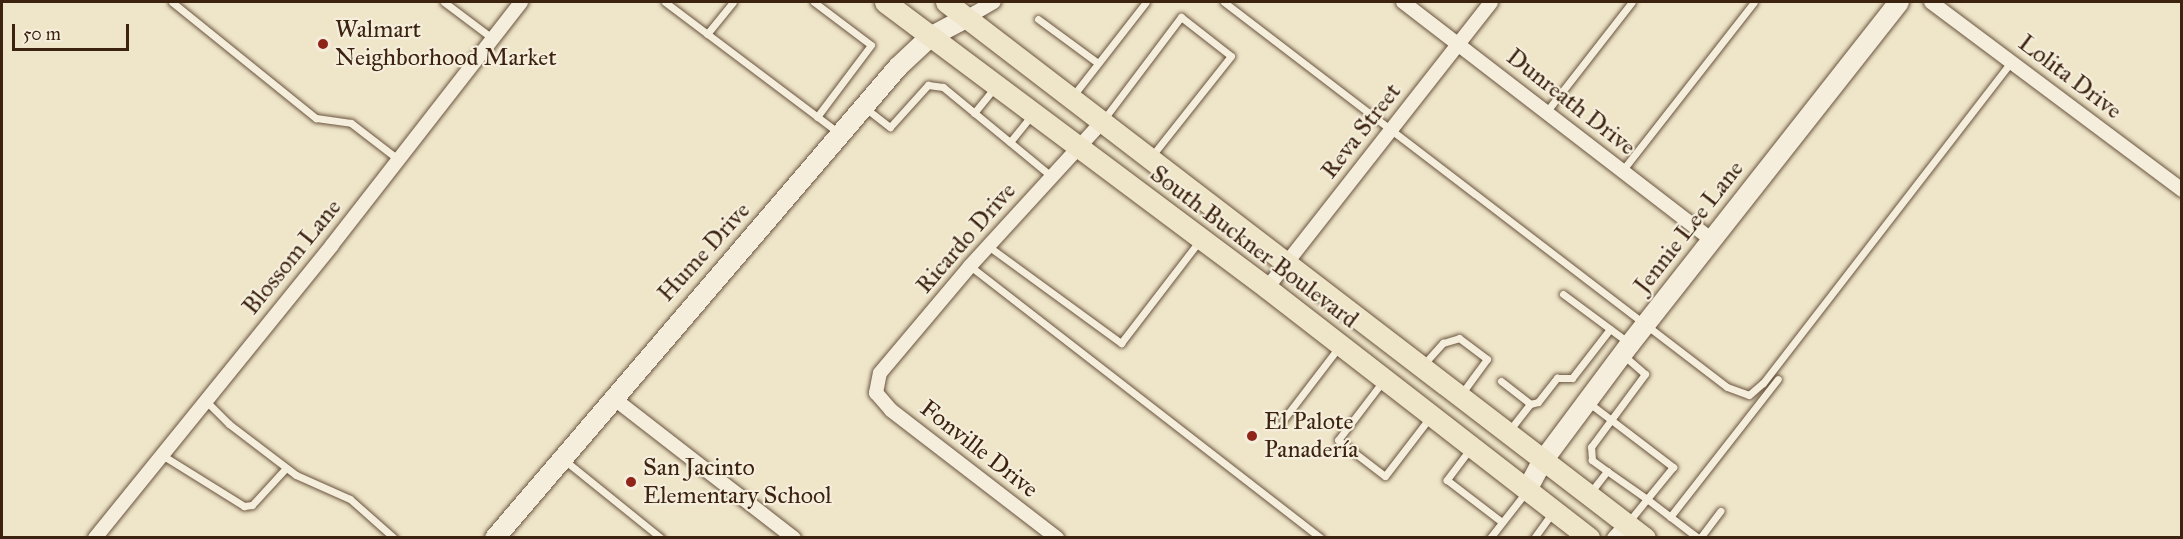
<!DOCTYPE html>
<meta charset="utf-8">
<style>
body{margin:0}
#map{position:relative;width:2183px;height:539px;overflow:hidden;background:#efe5c9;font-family:"IM FELL Great Primer",serif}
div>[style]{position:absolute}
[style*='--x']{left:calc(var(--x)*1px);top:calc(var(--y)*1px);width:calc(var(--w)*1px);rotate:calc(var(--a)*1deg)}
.roads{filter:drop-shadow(0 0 2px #69543e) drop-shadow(0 0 2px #69543e)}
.lane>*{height:7px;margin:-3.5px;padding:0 3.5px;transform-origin:3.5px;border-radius:3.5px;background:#f5eedc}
.street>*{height:14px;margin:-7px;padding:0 7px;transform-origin:7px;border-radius:7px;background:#f5eedc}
.secondary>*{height:20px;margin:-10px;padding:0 10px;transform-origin:10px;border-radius:10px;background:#f5eedc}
.primary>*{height:21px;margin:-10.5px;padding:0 10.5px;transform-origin:10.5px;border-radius:10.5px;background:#efe5c9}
.dots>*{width:16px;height:16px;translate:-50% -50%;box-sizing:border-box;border:3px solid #f5eedc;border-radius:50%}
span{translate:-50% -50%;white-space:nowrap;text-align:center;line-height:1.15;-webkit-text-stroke:4.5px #f5eedc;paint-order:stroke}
.poi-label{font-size:24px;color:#3c2310}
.left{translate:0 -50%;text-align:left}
.street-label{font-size:24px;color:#3c2310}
.frame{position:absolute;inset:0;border:3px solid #3c2310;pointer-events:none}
.scale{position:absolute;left:12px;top:24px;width:117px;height:27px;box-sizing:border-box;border:3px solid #3c2310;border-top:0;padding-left:8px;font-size:18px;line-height:21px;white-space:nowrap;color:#3c2310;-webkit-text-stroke:4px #f5eedc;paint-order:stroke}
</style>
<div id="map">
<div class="roads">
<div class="lane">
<div style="--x:172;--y:2;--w:185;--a:38.9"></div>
<div style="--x:316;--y:118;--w:35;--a:8"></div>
<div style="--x:351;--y:123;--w:61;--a:37.6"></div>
<div style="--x:444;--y:2;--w:60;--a:36.9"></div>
<div style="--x:665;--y:2;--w:219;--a:37"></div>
<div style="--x:814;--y:2;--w:71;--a:37"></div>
<div style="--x:871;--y:45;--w:90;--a:126.9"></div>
<div style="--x:1224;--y:2;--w:633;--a:37.43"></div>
<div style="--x:1727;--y:387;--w:23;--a:20"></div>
<div style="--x:1749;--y:395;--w:18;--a:-41"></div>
<div style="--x:1763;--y:383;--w:407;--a:-52.3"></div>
<div style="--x:1038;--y:19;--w:74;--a:36.3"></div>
<div style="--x:707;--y:34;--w:41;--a:-50.9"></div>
<div style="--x:1072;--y:97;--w:120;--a:-52.1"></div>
<div style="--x:864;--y:107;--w:33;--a:38"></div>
<div style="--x:890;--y:127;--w:57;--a:-47.9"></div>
<div style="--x:928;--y:85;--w:15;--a:8"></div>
<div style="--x:943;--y:87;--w:140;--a:39.5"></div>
<div style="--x:1547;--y:111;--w:138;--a:-52.1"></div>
<div style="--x:974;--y:113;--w:33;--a:-51"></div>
<div style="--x:1104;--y:119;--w:128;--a:-53"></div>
<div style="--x:1181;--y:17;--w:63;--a:38"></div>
<div style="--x:1231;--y:56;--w:129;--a:128.4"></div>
<div style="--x:1010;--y:142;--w:33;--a:-51"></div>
<div style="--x:1622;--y:171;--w:214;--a:-52"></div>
<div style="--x:988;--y:246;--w:165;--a:36.1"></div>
<div style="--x:1121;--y:343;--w:130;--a:-52.5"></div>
<div style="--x:970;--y:266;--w:444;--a:37.8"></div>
<div style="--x:1563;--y:294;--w:82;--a:36.6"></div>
<div style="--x:1423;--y:365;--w:30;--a:-48"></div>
<div style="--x:1443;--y:343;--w:17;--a:-17"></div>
<div style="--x:1459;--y:338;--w:35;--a:37"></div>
<div style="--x:1487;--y:359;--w:42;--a:126.3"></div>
<div style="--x:1383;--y:381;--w:74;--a:127.3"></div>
<div style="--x:1338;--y:440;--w:59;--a:37.5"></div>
<div style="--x:1385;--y:476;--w:76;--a:-52.5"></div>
<div style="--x:1501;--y:381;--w:37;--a:38"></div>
<div style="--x:1530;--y:404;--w:33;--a:128"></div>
<div style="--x:205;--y:400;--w:34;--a:45"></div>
<div style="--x:229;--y:424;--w:84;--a:37.3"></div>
<div style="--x:296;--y:475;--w:59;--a:24"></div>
<div style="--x:350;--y:499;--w:59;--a:41.6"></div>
<div style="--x:1589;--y:403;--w:106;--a:37.3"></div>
<div style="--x:1673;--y:467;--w:41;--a:129.1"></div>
<div style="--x:1647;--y:499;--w:64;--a:37.4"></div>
<div style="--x:1530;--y:404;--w:8;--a:-14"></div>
<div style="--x:1538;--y:402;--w:31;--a:-52"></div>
<div style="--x:1557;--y:378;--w:15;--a:0"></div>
<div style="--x:1572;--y:378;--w:62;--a:-52.2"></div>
<div style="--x:1283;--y:420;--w:92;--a:-52.5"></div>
<div style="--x:1470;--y:449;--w:39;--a:127"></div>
<div style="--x:1447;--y:480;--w:69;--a:37.4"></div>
<div style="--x:162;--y:455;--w:97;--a:31.9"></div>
<div style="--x:244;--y:506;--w:8;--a:-7"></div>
<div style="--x:252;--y:505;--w:50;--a:-47.4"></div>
<div style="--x:563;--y:459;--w:126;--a:38.9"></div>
<div style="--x:1607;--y:471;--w:19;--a:-144"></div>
<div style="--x:1592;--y:460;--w:13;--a:-94"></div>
<div style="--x:1591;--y:447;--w:91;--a:-53.5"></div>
<div style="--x:1645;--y:374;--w:28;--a:-139"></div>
<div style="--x:1590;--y:493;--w:28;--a:-52"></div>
<div style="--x:1607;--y:471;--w:49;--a:35"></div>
<div style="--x:1647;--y:499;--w:28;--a:129"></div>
<div style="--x:1670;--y:517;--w:175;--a:-52"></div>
<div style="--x:1490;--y:538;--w:58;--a:-52"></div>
<div style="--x:1534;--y:538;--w:31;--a:-54"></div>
<div style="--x:1700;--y:538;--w:34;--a:-53"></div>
</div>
<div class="street">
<div style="--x:1403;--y:2;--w:389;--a:37.6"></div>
<div style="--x:1931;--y:2;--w:314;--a:36.8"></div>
<div style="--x:966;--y:18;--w:32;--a:-30"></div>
<div style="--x:1267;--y:288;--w:363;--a:-51.9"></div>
<div style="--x:612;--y:397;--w:230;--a:37.8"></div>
<div style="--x:95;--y:538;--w:377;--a:-51"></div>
<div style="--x:332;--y:245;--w:308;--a:-52.1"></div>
<div style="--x:1057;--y:538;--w:210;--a:-142.4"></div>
<div style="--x:891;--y:410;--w:23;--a:-131"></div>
<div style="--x:876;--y:393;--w:20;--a:-79"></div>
<div style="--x:880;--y:373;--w:140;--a:-49.9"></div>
<div style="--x:970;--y:266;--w:197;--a:-47.5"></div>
<div style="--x:1614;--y:538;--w:19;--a:-47"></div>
</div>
<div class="secondary">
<div style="--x:1527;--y:490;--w:32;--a:-62"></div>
<div style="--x:1542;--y:462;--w:147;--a:-53.3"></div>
<div style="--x:1630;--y:344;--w:435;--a:-51.8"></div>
<div style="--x:495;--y:538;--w:620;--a:-49.45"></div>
<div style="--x:898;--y:67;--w:44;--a:-43.2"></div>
<div style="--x:930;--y:37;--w:41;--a:-27.8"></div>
</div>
<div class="primary">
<div style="--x:885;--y:2;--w:477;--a:36.8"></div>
<div style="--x:1267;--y:288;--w:408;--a:37.8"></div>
<div style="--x:946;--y:2;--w:881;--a:37.48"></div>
</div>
</div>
<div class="dots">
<div style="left:323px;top:44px;background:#8f2418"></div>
<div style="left:1252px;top:436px;background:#8f2418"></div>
<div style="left:631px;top:482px;background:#8f2418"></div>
</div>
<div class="poi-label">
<span class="left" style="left:335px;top:44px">Walmart<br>Neighborhood Market</span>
<span class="left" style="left:1264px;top:436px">El Palote<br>Panadería</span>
<span class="left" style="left:643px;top:482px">San Jacinto<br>Elementary School</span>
</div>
<div class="street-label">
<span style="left:2070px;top:77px;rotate:37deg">Lolita Drive</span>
<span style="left:1571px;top:102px;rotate:38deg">Dunreath Drive</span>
<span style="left:1361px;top:131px;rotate:-52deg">Reva Street</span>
<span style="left:1689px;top:227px;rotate:-52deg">Jennie Lee Lane</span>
<span style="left:966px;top:238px;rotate:-49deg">Ricardo Drive</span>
<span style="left:1254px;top:247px;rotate:37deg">South Buckner Boulevard</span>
<span style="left:704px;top:252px;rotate:-48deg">Hume Drive</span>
<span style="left:292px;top:257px;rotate:-51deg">Blossom Lane</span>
<span style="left:979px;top:449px;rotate:38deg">Fonville Drive</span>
</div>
<div class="frame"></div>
<div class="scale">50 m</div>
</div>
